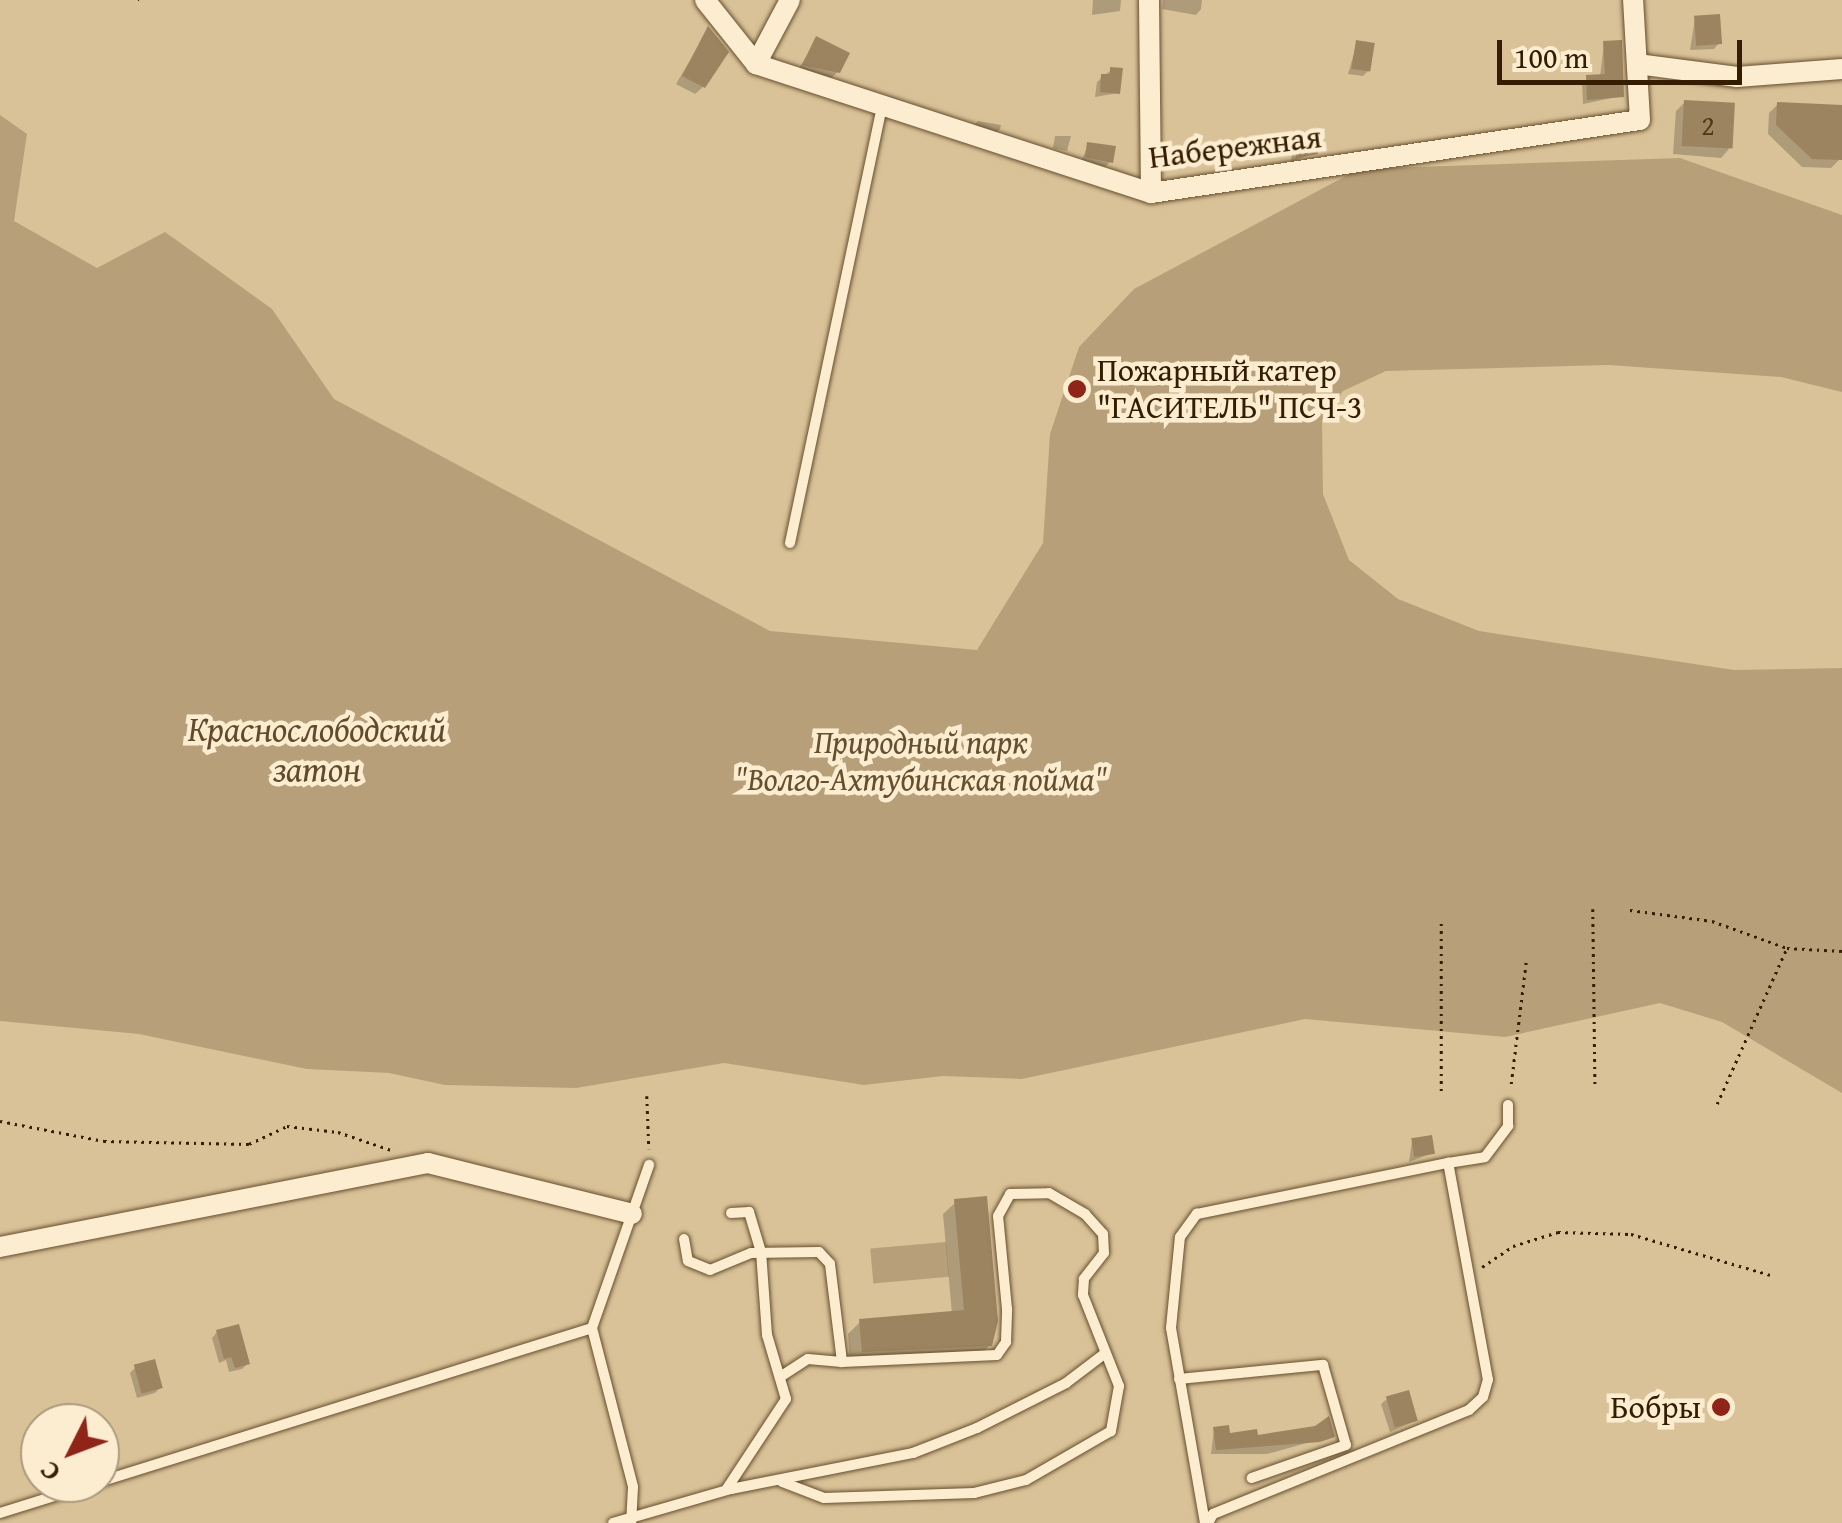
<!DOCTYPE html>
<meta charset="utf-8">
<style>
body{margin:0}
#map{position:relative;width:1842px;height:1523px;overflow:hidden;background:#fbe4b7;font-family:"Gentium Book Plus",serif}
div>[style]{position:absolute}
[style*='--x']{left:calc(var(--x)*1px);top:calc(var(--y)*1px);width:calc(var(--w)*1px);rotate:calc(var(--a)*1deg)}
.green>*{inset:0;background:#d9c298}
.water>*{inset:0;background:#b7a079;transform-origin:0 0}
.shadow>*{inset:0;background:#0003}
.building>*{inset:0;background:#9b845f;transform-origin:0 0}
.path>*{height:2.5px;margin-top:-1.25px;transform-origin:0;background:repeating-linear-gradient(90deg,#341d00 0 2.5px,transparent 0 7.5px)}
.roads{filter:drop-shadow(0 0 2px #664f2e) drop-shadow(0 0 2px #664f2e)}
.lane>*{height:10px;margin:-5px;padding:0 5px;transform-origin:5px;border-radius:5px;background:#fcedd0}
.street>*{height:20px;margin:-10px;padding:0 10px;transform-origin:10px;border-radius:10px;background:#fcedd0}
.dots>*{width:28px;height:28px;translate:-50% -50%;box-sizing:border-box;border:5px solid #fcedd0;border-radius:50%}
span{translate:-50% -50%;white-space:nowrap;text-align:center;line-height:1.15;-webkit-text-stroke:9px #fcedd0;paint-order:stroke}
.number-label{font-size:28px;color:#4e3718}
.number-label span{-webkit-text-stroke-width:0}
.street-label{font-size:32px;color:#341d00}
.poi-label{font-size:32px;color:#341d00}
.left{translate:0 -50%;text-align:left}
.right{translate:-100% -50%;text-align:right}
.park-label{font-size:32px;color:#664f2e;font-style:italic}
.water-label{font-size:35px;color:#624b2a;font-style:italic}
.north{position:absolute;left:20px;top:1403px;width:100px;height:100px;box-sizing:border-box;background:#fcedd0;border:2px solid #ac9a7d;border-radius:50%;rotate:228deg;font-size:28px;font-weight:700;line-height:40px;text-align:center;color:#341d00}
.north::after{content:'';display:block;margin:auto;width:35px;height:45px;background:#8f2418;clip-path:polygon(50% 0,100% 100%,50% 72%,0 100%)}
.scale{position:absolute;left:1497px;top:40px;width:245px;height:45px;box-sizing:border-box;border:5px solid #341d00;border-top:0;padding-left:12px;font-size:30px;line-height:35px;white-space:nowrap;color:#341d00;-webkit-text-stroke:8px #fcedd0;paint-order:stroke}
</style>
<div id="map">
<div class="green">
<div style="clip-path:polygon(evenodd,0 0,1842px 0,1842px 1523px,0 1523px,0 0,40px 1423px,100px 1423px,100px 1483px,40px 1483px,40px 1423px)"></div>
</div>
<div class="water">
<div style="clip-path:polygon(0 115px,27px 134px,14px 221px,97px 268px,165px 232px,272px 309px,334px 399px,770px 631px,977px 650px,1043px 543px,1050px 434px,1079px 347px,1134px 289px,1359px 169px,1680px 158px,1842px 215px,1842px 392px,1781px 377px,1609px 365px,1386px 371px,1343px 391px,1322px 420px,1323px 494px,1349px 560px,1398px 599px,1479px 631px,1734px 670px,1842px 668px,1842px 1093px,1722px 1022px,1660px 1003px,1505px 1037px,1305px 1019px,1022px 1079px,943px 1076px,864px 1085px,724px 1063px,576px 1088px,445px 1085px,389px 1073px,307px 1069px,139px 1034px,0 1021px)"></div>
<div style="left:946px;top:1242px;width:35px;height:76px;rotate:85deg"></div>
</div>
<div class="shadow">
<div style="clip-path:polygon(1093px 0,1121px 0,1120px 11px,1092px 15px)"></div>
<div style="clip-path:polygon(1163px 0,1202px 0,1201px 9px,1196px 15px,1162px 9px)"></div>
<div style="clip-path:polygon(1695px 18px,1719px 43px,1714px 49px,1690px 50px)"></div>
<div style="clip-path:polygon(708px 30px,703px 87px,695px 94px,676px 84px)"></div>
<div style="clip-path:polygon(817px 39px,838px 72px,828px 81px,796px 73px)"></div>
<div style="clip-path:polygon(1357px 43px,1368px 71px,1363px 76px,1348px 74px)"></div>
<div style="clip-path:polygon(1604px 43px,1621px 96px,1583px 104px,1582px 83px,1600px 77px)"></div>
<div style="clip-path:polygon(1111px 70px,1118px 93px,1095px 97px,1097px 82px)"></div>
<div style="clip-path:polygon(1685px 102px,1729px 149px,1721px 158px,1673px 154px,1676px 111px)"></div>
<div style="clip-path:polygon(1778px 104px,1842px 107px,1840px 159px,1831px 168px,1802px 167px,1768px 134px,1769px 113px)"></div>
<div style="clip-path:polygon(978px 121px,1001px 125px,1000px 129px,995px 134px,972px 127px)"></div>
<div style="clip-path:polygon(1055px 136px,1071px 136px,1067px 151px,1053px 148px)"></div>
<div style="clip-path:polygon(1294px 139px,1315px 153px,1291px 162px)"></div>
<div style="clip-path:polygon(1088px 145px,1111px 161px,1105px 167px,1081px 162px)"></div>
<div style="clip-path:polygon(1412px 1141px,1433px 1153px,1409px 1162px)"></div>
<div style="clip-path:polygon(956px 1202px,990px 1345px,977px 1358px,850px 1364px,848px 1334px,860px 1322px,952px 1314px,943px 1214px)"></div>
<div style="clip-path:polygon(217px 1332px,248px 1363px,242px 1369px,229px 1372px,226px 1360px,219px 1363px,212px 1338px)"></div>
<div style="clip-path:polygon(136px 1367px,160px 1388px,155px 1393px,137px 1398px,130px 1373px)"></div>
<div style="clip-path:polygon(1387px 1399px,1415px 1421px,1390px 1432px,1381px 1404px)"></div>
<div style="clip-path:polygon(1214px 1429px,1228px 1436px,1332px 1436px,1267px 1454px,1211px 1454px)"></div>
</div>
<div class="building">
<div style="left:1720px;top:14px;width:30px;height:26px;rotate:86deg"></div>
<div style="clip-path:polygon(708px 26px,729px 52px,705px 88px,682px 76px)"></div>
<div style="clip-path:polygon(816px 36px,850px 53px,840px 73px,802px 65px)"></div>
<div style="left:1356px;top:40px;width:19px;height:29px;rotate:9deg"></div>
<div style="clip-path:polygon(1622px 40px,1624px 97px,1587px 100px,1586px 75px,1605px 74px,1603px 41px)"></div>
<div style="clip-path:polygon(1110px 67px,1123px 68px,1120px 94px,1100px 92px,1101px 74px,1110px 74px)"></div>
<div style="left:1684px;top:100px;width:51px;height:46px;rotate:3deg"></div>
<div style="clip-path:polygon(1777px 102px,1842px 105px,1842px 160px,1812px 159px,1776px 125px)"></div>
<div style="clip-path:polygon(1294px 136px,1315px 142px,1318px 154px,1296px 158px)"></div>
<div style="clip-path:polygon(1087px 142px,1116px 146px,1113px 163px,1085px 157px)"></div>
<div style="left:1432px;top:1135px;width:19px;height:21px;rotate:81deg"></div>
<div style="clip-path:polygon(987px 1196px,998px 1321px,992px 1346px,862px 1352px,859px 1319px,964px 1310px,954px 1199px)"></div>
<div style="clip-path:polygon(239px 1324px,250px 1364px,235px 1368px,231px 1357px,224px 1359px,216px 1330px)"></div>
<div style="left:155px;top:1359px;width:30px;height:22px;rotate:75deg"></div>
<div style="left:1409px;top:1390px;width:32px;height:24px;rotate:74deg"></div>
<div style="clip-path:polygon(1329px 1416px,1335px 1437px,1320px 1442px,1216px 1450px,1213px 1427px,1229px 1425px,1230px 1433px,1257px 1429px,1258px 1435px,1315px 1426px)"></div>
</div>
<div class="path">
<div style="--x:138;--y:0;--w:1;--a:0"></div>
<div style="--x:1593;--y:909;--w:176;--a:89.3"></div>
<div style="--x:1630;--y:910;--w:83;--a:7.6"></div>
<div style="--x:1712;--y:921;--w:80;--a:19.8"></div>
<div style="--x:1787;--y:948;--w:55;--a:3.1"></div>
<div style="--x:1511;--y:1084;--w:124;--a:-83"></div>
<div style="--x:1441;--y:1091;--w:169;--a:-90"></div>
<div style="--x:647;--y:1096;--w:53;--a:87.8"></div>
<div style="--x:1717;--y:1104;--w:169;--a:-65.9"></div>
<div style="--x:0;--y:1121;--w:106;--a:10.9"></div>
<div style="--x:104;--y:1141;--w:145;--a:1.2"></div>
<div style="--x:249;--y:1144;--w:42;--a:-25.3"></div>
<div style="--x:287;--y:1126;--w:51;--a:6.7"></div>
<div style="--x:338;--y:1132;--w:59;--a:18.7"></div>
<div style="--x:1482;--y:1267;--w:37;--a:-34"></div>
<div style="--x:1513;--y:1246;--w:47;--a:-17.3"></div>
<div style="--x:1558;--y:1232;--w:73;--a:1.6"></div>
<div style="--x:1631;--y:1234;--w:145;--a:16.4"></div>
</div>
<div class="roads">
<div class="lane">
<div style="--x:790;--y:543;--w:447;--a:-78.1"></div>
<div style="--x:684;--y:1239;--w:22;--a:80"></div>
<div style="--x:688;--y:1261;--w:24;--a:22"></div>
<div style="--x:710;--y:1270;--w:44;--a:-22.5"></div>
<div style="--x:751;--y:1253;--w:68;--a:-0.8"></div>
<div style="--x:819;--y:1252;--w:16;--a:47"></div>
<div style="--x:830;--y:1264;--w:99;--a:83"></div>
<div style="--x:842;--y:1362;--w:155;--a:-2.6"></div>
<div style="--x:997;--y:1355;--w:16;--a:-55"></div>
<div style="--x:1006;--y:1342;--w:33;--a:-88"></div>
<div style="--x:1007;--y:1309;--w:93;--a:-95.5"></div>
<div style="--x:998;--y:1216;--w:25;--a:-61"></div>
<div style="--x:1010;--y:1194;--w:39;--a:-1"></div>
<div style="--x:1049;--y:1193;--w:42;--a:30.3"></div>
<div style="--x:1085;--y:1214;--w:27;--a:48"></div>
<div style="--x:1103;--y:1234;--w:19;--a:87"></div>
<div style="--x:1104;--y:1253;--w:33;--a:128"></div>
<div style="--x:1084;--y:1279;--w:16;--a:94"></div>
<div style="--x:1083;--y:1295;--w:98;--a:68.4"></div>
<div style="--x:1119;--y:1386;--w:46;--a:100.1"></div>
<div style="--x:1111;--y:1431;--w:98;--a:150"></div>
<div style="--x:1026;--y:1480;--w:54;--a:166"></div>
<div style="--x:974;--y:1493;--w:150;--a:178.1"></div>
<div style="--x:824;--y:1498;--w:45;--a:-159.1"></div>
<div style="--x:592;--y:1328;--w:173;--a:-70.7"></div>
<div style="--x:780;--y:1377;--w:33;--a:-33"></div>
<div style="--x:808;--y:1359;--w:34;--a:5"></div>
<div style="--x:1179;--y:1379;--w:145;--a:-5.6"></div>
<div style="--x:1323;--y:1365;--w:83;--a:74"></div>
<div style="--x:1346;--y:1445;--w:100;--a:160.7"></div>
<div style="--x:726;--y:1490;--w:109;--a:-56.6"></div>
<div style="--x:786;--y:1399;--w:67;--a:-106.5"></div>
<div style="--x:767;--y:1335;--w:83;--a:-94.1"></div>
<div style="--x:761;--y:1252;--w:42;--a:-106.7"></div>
<div style="--x:749;--y:1212;--w:18;--a:177"></div>
<div style="--x:0;--y:1513;--w:620;--a:-17.35"></div>
<div style="--x:592;--y:1328;--w:164;--a:75.5"></div>
<div style="--x:633;--y:1487;--w:36;--a:93"></div>
<div style="--x:613;--y:1523;--w:123;--a:-16.1"></div>
<div style="--x:731;--y:1489;--w:186;--a:-11.2"></div>
<div style="--x:913;--y:1453;--w:69;--a:-21.3"></div>
<div style="--x:977;--y:1428;--w:100;--a:-26.8"></div>
<div style="--x:1066;--y:1383;--w:48;--a:-37.3"></div>
<div style="--x:1205;--y:1523;--w:198;--a:-99.9"></div>
<div style="--x:1171;--y:1328;--w:91;--a:-84.4"></div>
<div style="--x:1180;--y:1237;--w:29;--a:-54"></div>
<div style="--x:1197;--y:1214;--w:256;--a:-11.5"></div>
<div style="--x:1208;--y:1523;--w:10;--a:-61"></div>
<div style="--x:1213;--y:1514;--w:276;--a:-22.1"></div>
<div style="--x:1469;--y:1410;--w:19;--a:-43"></div>
<div style="--x:1483;--y:1397;--w:18;--a:-74"></div>
<div style="--x:1488;--y:1380;--w:221;--a:-100.4"></div>
<div style="--x:1448;--y:1163;--w:37;--a:-9"></div>
<div style="--x:1485;--y:1157;--w:39;--a:-53"></div>
<div style="--x:1508;--y:1126;--w:21;--a:-90"></div>
</div>
<div class="street">
<div style="--x:705;--y:0;--w:82;--a:51.4"></div>
<div style="--x:756;--y:64;--w:416;--a:18.1"></div>
<div style="--x:1151;--y:193;--w:494;--a:-8.5"></div>
<div style="--x:1640;--y:120;--w:120;--a:-93.3"></div>
<div style="--x:1149;--y:0;--w:193;--a:89.4"></div>
<div style="--x:756;--y:64;--w:72;--a:-62"></div>
<div style="--x:1637;--y:64;--w:101;--a:7.4"></div>
<div style="--x:1737;--y:77;--w:105;--a:-4.4"></div>
<div style="--x:0;--y:1247;--w:436;--a:-11.1"></div>
<div style="--x:428;--y:1163;--w:210;--a:14"></div>
</div>
</div>
<div class="dots">
<div style="left:1077px;top:389px;background:#8f2418"></div>
<div style="left:1721px;top:1407px;background:#8f2418"></div>
</div>
<div class="number-label">
<span style="left:1708px;top:125px">2</span>
</div>
<div class="street-label">
<span style="left:1235px;top:147px;rotate:-7deg">Набережная</span>
</div>
<div class="poi-label">
<span class="left" style="left:1097px;top:389px">Пожарный катер<br>"ГАСИТЕЛЬ" ПСЧ-3</span>
<span class="right" style="left:1701px;top:1407px">Бобры</span>
</div>
<div class="park-label">
<span style="left:921px;top:761px">Природный парк<br>"Волго-Ахтубинская пойма"</span>
</div>
<div class="water-label">
<span style="left:317px;top:749px">Краснослободский<br>затон</span>
</div>
<div class="north">С</div>
<div class="scale">100 m</div>
</div>
